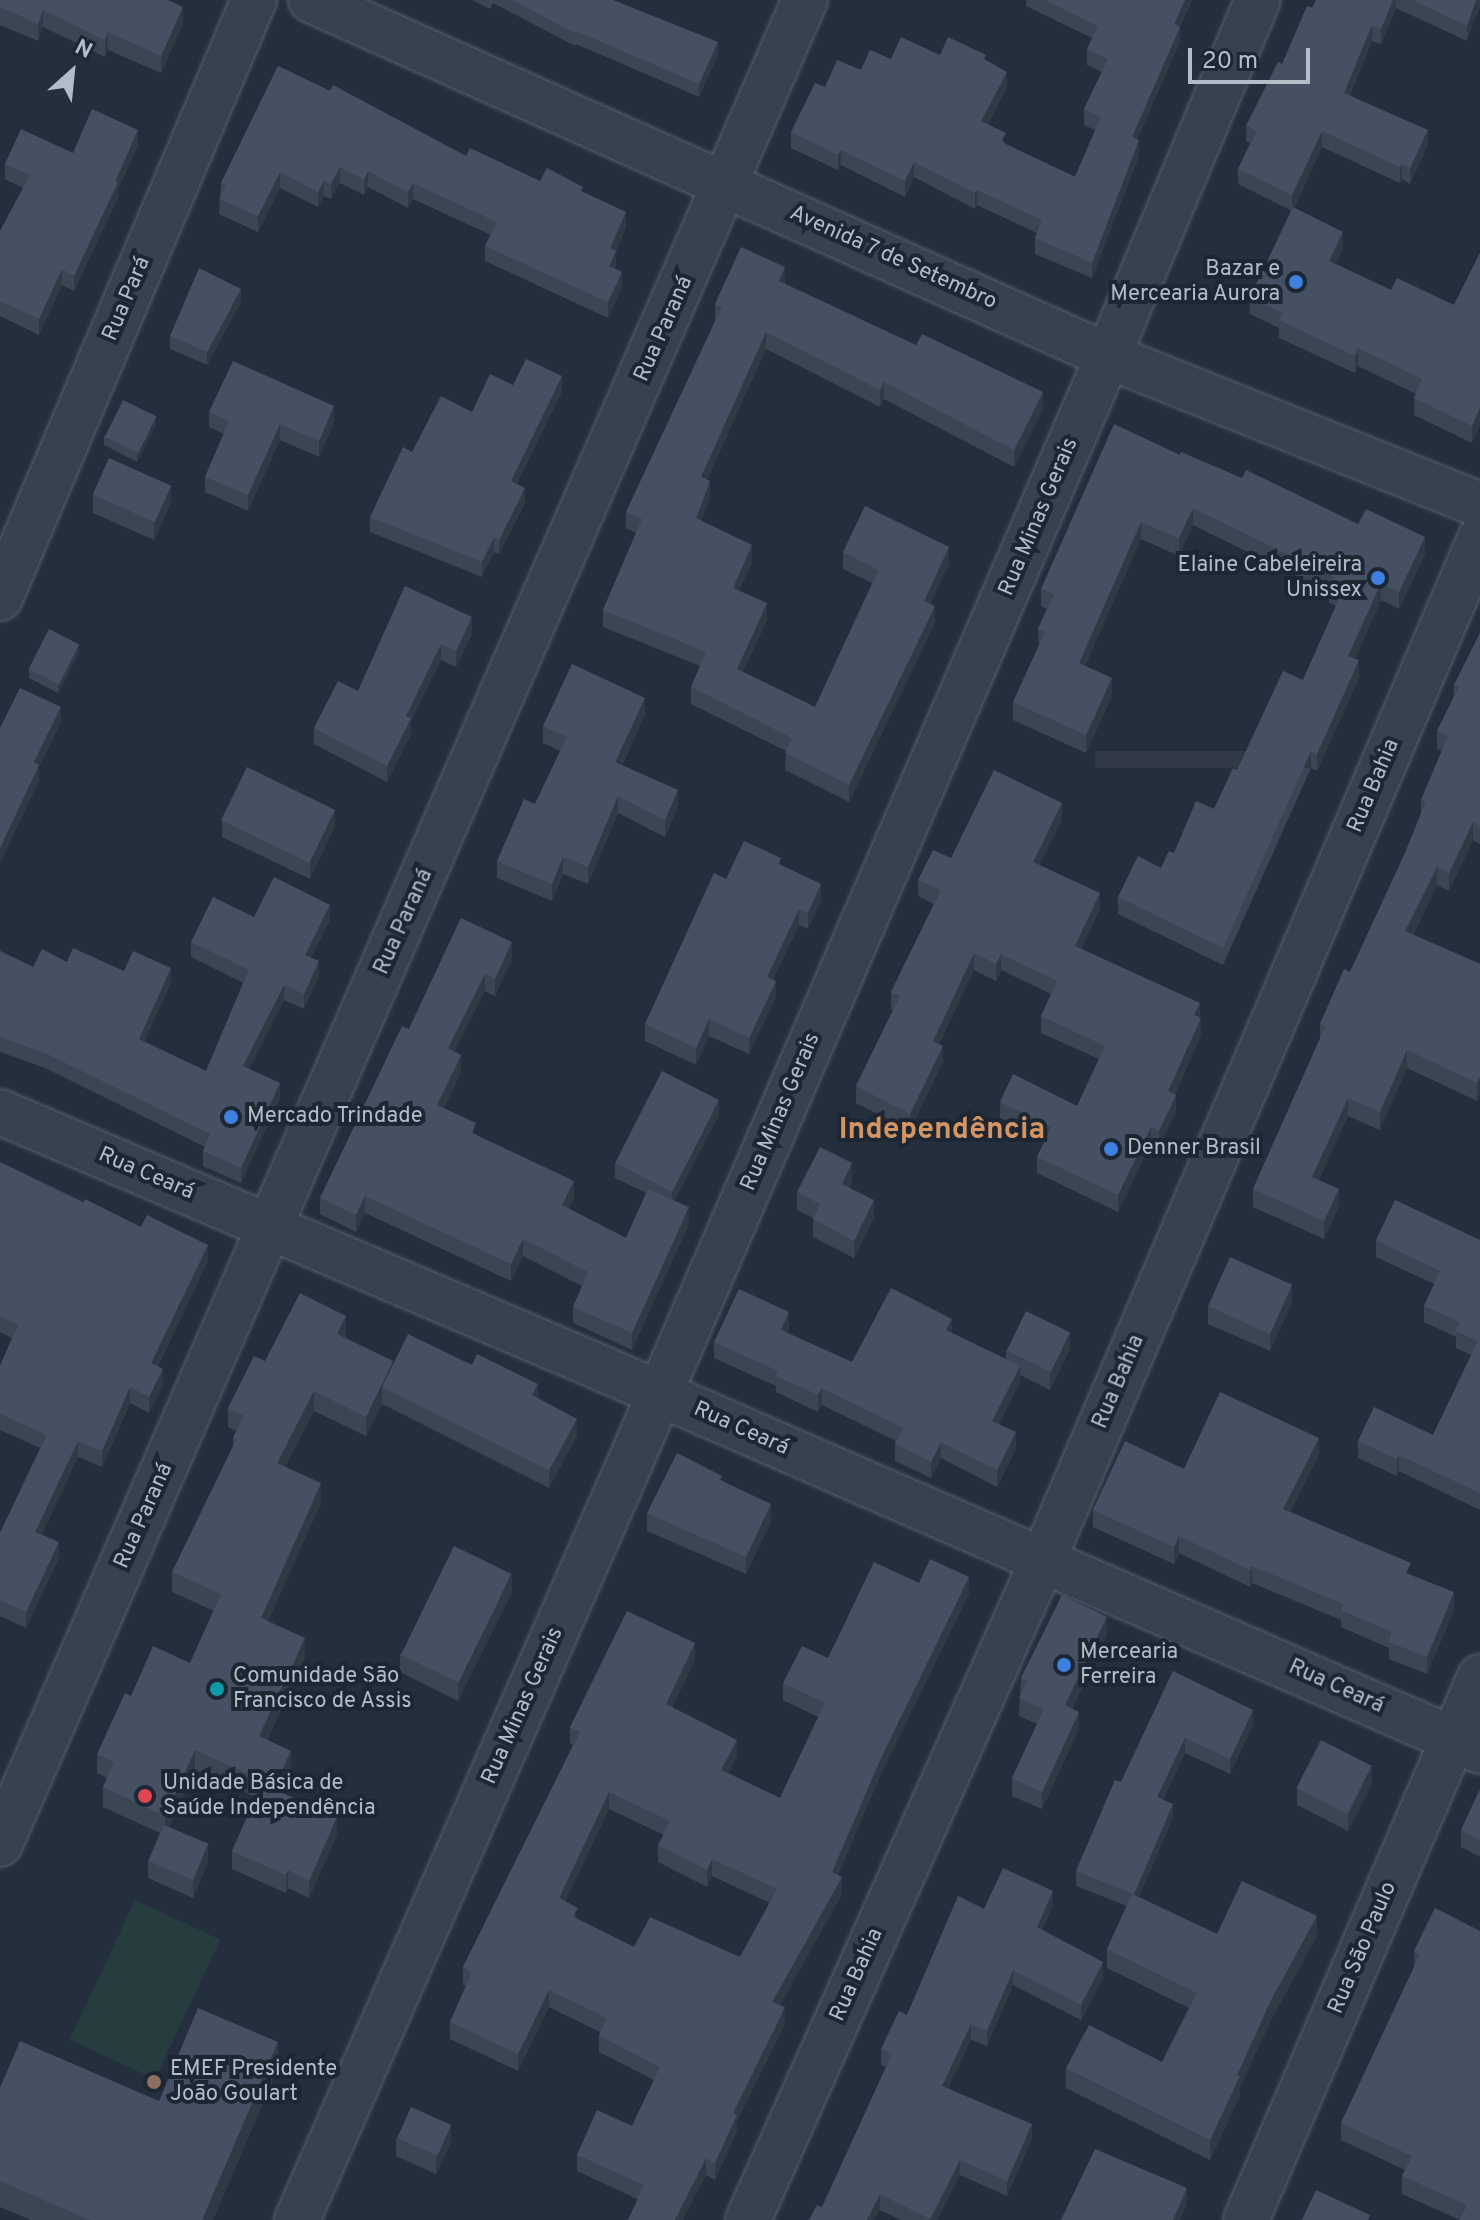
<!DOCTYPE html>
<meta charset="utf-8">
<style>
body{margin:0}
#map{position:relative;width:1480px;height:2220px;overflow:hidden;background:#242f3e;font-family:Overpass,sans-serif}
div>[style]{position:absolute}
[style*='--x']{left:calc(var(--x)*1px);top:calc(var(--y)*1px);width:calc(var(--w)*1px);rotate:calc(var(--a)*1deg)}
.green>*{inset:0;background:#263c3f;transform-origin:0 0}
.roads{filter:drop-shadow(0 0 2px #565f6c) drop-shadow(0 0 2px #565f6c)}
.minor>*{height:44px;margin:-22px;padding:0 22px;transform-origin:22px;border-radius:22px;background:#38414e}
.wall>*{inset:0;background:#3b4654}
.shaded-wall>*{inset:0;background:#303945;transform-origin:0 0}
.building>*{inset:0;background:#455162;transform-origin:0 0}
.dots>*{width:22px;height:22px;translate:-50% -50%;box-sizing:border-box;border:4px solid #1d2633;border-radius:50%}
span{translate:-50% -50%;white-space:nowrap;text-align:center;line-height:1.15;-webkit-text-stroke:8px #1d2633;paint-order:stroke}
.street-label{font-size:22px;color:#b4bcc9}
.poi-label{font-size:22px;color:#b4bcc9}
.right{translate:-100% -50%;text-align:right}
.left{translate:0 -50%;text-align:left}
.district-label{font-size:30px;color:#d59563;font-weight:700}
.north{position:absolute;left:32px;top:32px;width:80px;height:80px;-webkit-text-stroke:6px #1d2633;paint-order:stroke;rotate:27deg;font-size:22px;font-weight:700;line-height:32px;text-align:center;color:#b4bcc9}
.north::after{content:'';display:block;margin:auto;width:28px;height:36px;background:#b4bcc9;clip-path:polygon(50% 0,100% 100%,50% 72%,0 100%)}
.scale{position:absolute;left:1188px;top:48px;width:122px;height:36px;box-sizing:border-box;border:4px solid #b4bcc9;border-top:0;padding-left:10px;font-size:24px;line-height:28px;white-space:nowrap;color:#b4bcc9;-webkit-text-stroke:6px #1d2633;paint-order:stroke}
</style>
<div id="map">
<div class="green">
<div style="left:135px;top:1900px;width:94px;height:154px;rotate:25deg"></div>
</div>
<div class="roads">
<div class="minor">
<div style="--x:311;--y:0;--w:873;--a:24.07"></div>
<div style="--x:1108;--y:356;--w:401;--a:21.8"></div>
<div style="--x:0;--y:598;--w:650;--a:-66.99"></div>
<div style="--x:0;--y:1112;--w:646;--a:23.07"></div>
<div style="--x:594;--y:1365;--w:966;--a:23.54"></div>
<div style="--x:0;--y:1844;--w:2012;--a:-66.42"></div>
<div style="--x:297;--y:2220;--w:825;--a:-66.26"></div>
<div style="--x:629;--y:1465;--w:1208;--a:-66.64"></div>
<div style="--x:1108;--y:356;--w:386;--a:-67.2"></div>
<div style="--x:748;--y:2220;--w:723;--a:-65.92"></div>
<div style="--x:1043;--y:1560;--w:1111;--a:-66.83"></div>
<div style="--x:1246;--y:2220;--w:591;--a:-66.69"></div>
</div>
</div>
<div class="wall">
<div style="clip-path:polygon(0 0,183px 24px,161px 73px,108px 50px,105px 57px,43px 27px,38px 41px,0 25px)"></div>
<div style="clip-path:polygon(472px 0,613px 0,718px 55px,699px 97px,576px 44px,575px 46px,493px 3px,490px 9px)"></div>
<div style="clip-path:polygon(1026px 0,1192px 0,1180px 27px,1180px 42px,1137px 139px,1139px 156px,1092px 278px,1035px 254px,1035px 238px,1037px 233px,977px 205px,975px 209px,914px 177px,905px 197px,841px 165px,838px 170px,791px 148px,791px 132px,825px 87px,861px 70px,891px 59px,940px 55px,986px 60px,1007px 88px,988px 124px,1006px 144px,1075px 177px,1095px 130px,1084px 125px,1084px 109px,1102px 72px,1087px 65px,1087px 49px,1092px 38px,1026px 6px)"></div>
<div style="clip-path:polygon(1316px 0,1480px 0,1467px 41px,1396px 8px,1381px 44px,1372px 41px,1350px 95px,1428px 145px,1410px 184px,1402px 179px,1400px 183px,1322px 147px,1294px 208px,1343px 249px,1336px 264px,1391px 290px,1454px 305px,1480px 253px,1472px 443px,1414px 415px,1414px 398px,1416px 394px,1358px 366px,1355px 373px,1279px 338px,1279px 328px,1250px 314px,1250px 297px,1292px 211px,1238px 184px,1238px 169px,1250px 143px,1246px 141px,1246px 126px,1282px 64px)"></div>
<div style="clip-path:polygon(278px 66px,466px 156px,540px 181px,583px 192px,626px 227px,616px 251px,615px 269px,622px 287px,608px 318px,485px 261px,485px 246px,491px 235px,413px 199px,408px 208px,368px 187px,364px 195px,340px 183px,331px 199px,324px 196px,318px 207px,280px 188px,258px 232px,219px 214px,221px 183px)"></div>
<div style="clip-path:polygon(138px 146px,118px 189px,118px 198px,74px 291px,62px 285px,39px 335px,0 316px,0 231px,23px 188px,5px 179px,5px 164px,73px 153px)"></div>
<div style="clip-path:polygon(785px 284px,1043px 409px,1014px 467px,884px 399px,880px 407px,766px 349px,707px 480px,710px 498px,701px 521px,752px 562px,739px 590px,767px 620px,743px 672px,815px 707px,872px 583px,843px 569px,843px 552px,949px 564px,930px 604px,935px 623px,849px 802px,785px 770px,786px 751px,691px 704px,691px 687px,700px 666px,603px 627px,603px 610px,636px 533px,626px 528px,626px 512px,715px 321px,715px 304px)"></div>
<div style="clip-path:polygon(241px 302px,207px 365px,170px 349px,170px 336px)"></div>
<div style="clip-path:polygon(513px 385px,562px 391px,517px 484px,525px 503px,499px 554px,494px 552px,482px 577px,370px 532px,370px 517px,412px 452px)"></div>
<div style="clip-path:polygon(209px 412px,334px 422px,319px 457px,280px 440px,248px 511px,205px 492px,205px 477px,224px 434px,209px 427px)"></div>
<div style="clip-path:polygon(156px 425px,137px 462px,104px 445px,104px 436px)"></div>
<div style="clip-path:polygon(1180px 455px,1358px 524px,1425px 555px,1399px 609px,1381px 600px,1355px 659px,1359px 678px,1317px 771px,1311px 768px,1223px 965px,1118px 914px,1118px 897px,1161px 868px,1214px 809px,1237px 770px,1303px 680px,1336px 606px,1329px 603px,1329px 592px,1193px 525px,1179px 556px,1141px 539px,1085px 666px,1112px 696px,1086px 753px,1013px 720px,1013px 702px,1039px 646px,1038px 629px,1047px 609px,1041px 606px,1041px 589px)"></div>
<div style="clip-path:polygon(93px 495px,171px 503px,154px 540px,93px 513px)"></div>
<div style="clip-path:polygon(405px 586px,472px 634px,456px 667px,441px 660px,411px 721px,411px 734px,387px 782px,314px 744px,314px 728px,358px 691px)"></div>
<div style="clip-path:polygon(1480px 633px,1480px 844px,1473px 840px,1449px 891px,1437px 885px,1413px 935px,1480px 964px,1477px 1101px,1407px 1068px,1380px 1130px,1348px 1116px,1319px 1180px,1339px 1207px,1324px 1239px,1253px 1207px,1253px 1189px,1320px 1039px,1320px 1024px,1350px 972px,1405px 853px,1421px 813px,1421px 800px,1442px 751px,1437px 749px,1437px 731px,1454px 696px,1454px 685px)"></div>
<div style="clip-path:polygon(79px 653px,58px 693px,29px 678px,29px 669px)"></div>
<div style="clip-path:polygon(645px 715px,622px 765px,678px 807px,665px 837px,618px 813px,588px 884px,563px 874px,552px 901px,497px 878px,497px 861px,535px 804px,560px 751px,543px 743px,543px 726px)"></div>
<div style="clip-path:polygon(222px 820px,335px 826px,310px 879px,222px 837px)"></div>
<div style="clip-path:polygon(1062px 820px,1039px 865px,1100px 909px,1081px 949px,1200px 1018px,1201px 1035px,1175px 1094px,1176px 1111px,1159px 1148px,1151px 1143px,1118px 1212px,1037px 1173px,1037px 1157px,1045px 1140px,1000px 1118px,1000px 1102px,1077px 1106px,1099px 1059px,1041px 1033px,1041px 1016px,1051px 994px,1001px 970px,996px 981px,974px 970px,939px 1044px,943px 1062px,910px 1130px,856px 1103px,856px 1086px,893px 1010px,891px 1009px,891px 992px,934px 904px,918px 896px,918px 880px,951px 858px)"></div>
<div style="clip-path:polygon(781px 865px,821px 900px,808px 929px,799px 925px,773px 980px,776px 997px,749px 1054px,709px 1036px,696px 1065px,645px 1041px,645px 1024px,726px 879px)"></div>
<div style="clip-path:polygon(254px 917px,330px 920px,311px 958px,319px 976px,304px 1009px,284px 1000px,249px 1069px,280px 1098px,241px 1183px,203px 1166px,203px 1151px,205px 1147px,45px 1068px,0 1052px,0 951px,33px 967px,67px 962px,124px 971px,171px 983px,144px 1042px,206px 1071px,243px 983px,191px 957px,191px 942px)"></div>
<div style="clip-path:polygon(461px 918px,512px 959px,495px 996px,485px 991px,454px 1051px,461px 1072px,444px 1108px,476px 1135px,574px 1198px,568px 1209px,626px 1238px,646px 1193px,615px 1178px,615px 1163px,719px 1115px,674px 1201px,689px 1224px,632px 1350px,573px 1323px,573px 1307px,582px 1286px,523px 1256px,511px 1281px,365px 1213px,356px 1232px,320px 1214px,320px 1198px,409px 1029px)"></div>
<div style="clip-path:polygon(0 1162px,208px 1261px,158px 1366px,163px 1385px,149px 1413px,130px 1403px,102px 1467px,78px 1457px,42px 1534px,59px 1558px,26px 1628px,0 1616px,0 1533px,40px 1448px,0 1430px,0 1366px,12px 1338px,0 1332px)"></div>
<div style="clip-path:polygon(852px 1181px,849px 1188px,874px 1218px,854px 1258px,813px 1237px,813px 1218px,797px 1210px,797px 1192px)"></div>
<div style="clip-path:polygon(1376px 1240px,1480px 1240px,1480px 1510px,1399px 1471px,1397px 1476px,1358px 1458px,1358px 1441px,1433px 1435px,1471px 1355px,1456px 1348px,1456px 1337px,1424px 1322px,1424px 1306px,1434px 1284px,1376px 1257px)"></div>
<div style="clip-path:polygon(1292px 1302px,1270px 1351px,1208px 1324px,1208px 1306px)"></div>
<div style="clip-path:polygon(789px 1328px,787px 1333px,852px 1362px,952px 1333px,1006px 1359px,1006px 1350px,1070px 1349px,1050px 1390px,1020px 1375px,1020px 1382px,999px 1424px,1016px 1449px,997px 1487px,941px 1458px,931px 1478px,895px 1461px,895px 1444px,896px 1441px,822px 1405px,818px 1412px,776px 1392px,776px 1386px,714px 1358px,714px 1342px)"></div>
<div style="clip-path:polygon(346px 1336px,345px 1338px,393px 1364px,538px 1398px,577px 1436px,549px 1488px,382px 1404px,366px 1436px,314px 1411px,285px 1467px,321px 1503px,268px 1621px,305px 1657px,267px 1740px,291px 1770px,281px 1792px,337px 1835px,309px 1898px,288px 1888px,286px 1893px,232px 1869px,232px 1851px,256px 1797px,195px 1770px,169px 1827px,208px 1862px,193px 1898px,148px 1878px,148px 1861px,160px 1833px,103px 1807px,103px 1787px,107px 1778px,97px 1773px,97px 1754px,131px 1696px,190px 1663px,214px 1611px,172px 1592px,172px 1572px,233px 1447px,233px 1438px,236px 1431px,228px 1427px,228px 1408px,265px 1361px)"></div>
<div style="clip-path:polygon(1319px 1455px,1290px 1512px,1411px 1575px,1454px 1610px,1427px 1674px,1389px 1659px,1389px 1648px,1341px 1627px,1341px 1620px,1252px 1583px,1250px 1587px,1179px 1553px,1174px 1564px,1093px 1527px,1093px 1510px,1184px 1469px)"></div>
<div style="clip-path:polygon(722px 1480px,771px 1522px,746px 1574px,647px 1531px,647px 1513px)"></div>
<div style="clip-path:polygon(evenodd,919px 1583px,969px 1594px,881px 1774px,838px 1875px,842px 1894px,780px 2005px,785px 2024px,737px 2121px,737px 2131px,715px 2180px,706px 2175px,637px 2199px,577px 2171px,577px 2155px,632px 2126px,654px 2080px,599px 2052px,599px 2036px,600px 2032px,549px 2007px,518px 2071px,450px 2039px,450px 2022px,466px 1986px,463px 1984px,463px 1967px,573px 1745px,570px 1744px,570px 1727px,695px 1660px,672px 1707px,737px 1757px,728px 1773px,780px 1798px,818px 1717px,783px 1700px,783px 1683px,828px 1658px,919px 1583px,609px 1809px,664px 1835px,658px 1845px,658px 1862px,707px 1887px,712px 1876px,770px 1903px,740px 1957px,634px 1947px,578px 1919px,565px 1902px,609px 1809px)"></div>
<div style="clip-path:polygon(512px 1592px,458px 1701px,400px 1672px,400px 1654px)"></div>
<div style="clip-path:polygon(1107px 1635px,1072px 1709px,1079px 1729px,1042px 1809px,1012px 1796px,1012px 1778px,1037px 1724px,1019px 1716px,1021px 1678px)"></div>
<div style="clip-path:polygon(1173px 1671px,1253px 1725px,1230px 1774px,1185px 1753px,1163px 1800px,1173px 1818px,1139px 1897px,1217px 1934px,1317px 1936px,1271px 2020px,1240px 2088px,1240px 2096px,1210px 2160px,1066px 2088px,1066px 2068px,1162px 2062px,1189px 2008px,1107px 1968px,1107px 1949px,1127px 1906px,1076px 1886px,1076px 1871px,1121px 1782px)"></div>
<div style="clip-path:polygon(1372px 1784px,1348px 1831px,1297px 1805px,1297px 1788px)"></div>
<div style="clip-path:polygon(1480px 1791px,1480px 1857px,1461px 1847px,1461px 1830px)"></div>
<div style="clip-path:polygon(1053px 1906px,1042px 1930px,1103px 1978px,1081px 2020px,1013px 1985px,987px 2046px,971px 2040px,948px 2088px,1032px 2139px,1007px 2196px,960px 2175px,937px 2220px,901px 2220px,880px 2210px,822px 2207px,886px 2067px,881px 2065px,881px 2049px,984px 1909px)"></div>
<div style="clip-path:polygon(1435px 1908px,1480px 2220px,1460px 2220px,1402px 2194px,1402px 2176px,1405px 2170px,1341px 2140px,1341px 2123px,1414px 1968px,1414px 1951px)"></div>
<div style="clip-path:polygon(278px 2068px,213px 2220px,31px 2220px,0 2207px,0 2088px,159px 2101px)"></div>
<div style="clip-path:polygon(396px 2138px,451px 2143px,436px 2174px,396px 2156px)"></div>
</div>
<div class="shaded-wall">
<div style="clip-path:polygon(1185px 0,1192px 0,1174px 39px,1174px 24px)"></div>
<div style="clip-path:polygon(1393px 0,1396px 0,1396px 8px,1381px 44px,1381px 29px)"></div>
<div style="clip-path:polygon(1476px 0,1480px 0,1480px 6px,1467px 41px,1467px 26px)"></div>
<div style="clip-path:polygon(183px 7px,183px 24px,161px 73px,161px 56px)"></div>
<div style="clip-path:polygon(43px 10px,43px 27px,38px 41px,38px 24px)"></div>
<div style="clip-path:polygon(1372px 25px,1372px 41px,1344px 108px,1344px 93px)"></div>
<div style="clip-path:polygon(1180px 27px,1180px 42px,1132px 152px,1132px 137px)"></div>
<div style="clip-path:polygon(108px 32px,108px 50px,105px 57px,105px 40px)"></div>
<div style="clip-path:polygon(718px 42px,718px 55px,699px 97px,699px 84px)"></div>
<div style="clip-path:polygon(1007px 72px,1007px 88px,981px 136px,981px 121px)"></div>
<div style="clip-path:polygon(138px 130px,138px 146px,118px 189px,118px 198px,74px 291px,74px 276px)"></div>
<div style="clip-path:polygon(1428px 130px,1428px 145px,1410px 184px,1410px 168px)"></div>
<div style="clip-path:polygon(1322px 131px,1322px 147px,1292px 211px,1292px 195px)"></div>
<div style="clip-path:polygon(1139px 140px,1139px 156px,1092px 278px,1092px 263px)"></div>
<div style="clip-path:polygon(841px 150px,841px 165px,838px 170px,838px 155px)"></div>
<div style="clip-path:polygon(914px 162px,914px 177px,905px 197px,905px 181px)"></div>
<div style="clip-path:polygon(1402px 164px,1402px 179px,1400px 183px,1400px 167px)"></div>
<div style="clip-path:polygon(340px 167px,340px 183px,331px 199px,331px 184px)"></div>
<div style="clip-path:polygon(368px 171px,368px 187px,364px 195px,364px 180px)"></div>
<div style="clip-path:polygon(280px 172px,280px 188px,258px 232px,258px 216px)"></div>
<div style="clip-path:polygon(324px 180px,324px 196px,318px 207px,318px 192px)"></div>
<div style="clip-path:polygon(413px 183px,413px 199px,408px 208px,408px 192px)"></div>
<div style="clip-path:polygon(977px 190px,977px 205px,975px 209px,975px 193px)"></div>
<div style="clip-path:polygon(626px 212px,626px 227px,610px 263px,610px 248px)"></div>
<div style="clip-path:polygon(1343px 232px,1343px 249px,1329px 278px,1329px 261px)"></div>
<div style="clip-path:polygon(616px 251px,616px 267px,609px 281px,609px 266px)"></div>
<div style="clip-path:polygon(785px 267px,785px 284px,779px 281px)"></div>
<div style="clip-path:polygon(62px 269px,62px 285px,39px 335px,39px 319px)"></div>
<div style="clip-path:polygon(622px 272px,622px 287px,608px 318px,608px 302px)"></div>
<div style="clip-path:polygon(241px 289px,241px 302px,207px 365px,207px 352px)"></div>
<div style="clip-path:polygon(766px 332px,766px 349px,701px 493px,701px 477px)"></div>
<div style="clip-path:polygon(1358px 348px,1358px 366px,1355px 373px,1355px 356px)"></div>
<div style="clip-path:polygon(562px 376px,562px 391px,511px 496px,511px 481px)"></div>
<div style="clip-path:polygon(884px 382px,884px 399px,880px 407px,880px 390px)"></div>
<div style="clip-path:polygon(1043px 392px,1043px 409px,1014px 467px,1014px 450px)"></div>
<div style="clip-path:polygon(334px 406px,334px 422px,319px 457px,319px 441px)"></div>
<div style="clip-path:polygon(1480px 408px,1480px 426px,1472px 443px,1472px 426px)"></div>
<div style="clip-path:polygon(156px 416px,156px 425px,137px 462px,137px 453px)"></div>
<div style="clip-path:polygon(280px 424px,280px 440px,248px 511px,248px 495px)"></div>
<div style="clip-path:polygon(710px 481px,710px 498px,696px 535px,696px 518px)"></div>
<div style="clip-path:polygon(171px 485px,171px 503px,154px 540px,154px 522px)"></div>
<div style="clip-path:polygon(525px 488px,525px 503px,499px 554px,499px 540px)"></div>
<div style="clip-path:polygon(1193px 508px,1193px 525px,1179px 556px,1179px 538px)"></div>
<div style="clip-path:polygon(1141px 522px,1141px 539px,1079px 680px,1079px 663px)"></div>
<div style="clip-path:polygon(494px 537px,494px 552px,482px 577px,482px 562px)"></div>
<div style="clip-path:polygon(1425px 537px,1425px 555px,1399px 609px,1399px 592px)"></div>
<div style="clip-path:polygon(752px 545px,752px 562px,733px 604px,733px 588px)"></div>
<div style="clip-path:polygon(949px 547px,949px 564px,924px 618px,924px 601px)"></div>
<div style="clip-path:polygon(1381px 583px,1381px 600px,1348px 673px,1348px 656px)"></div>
<div style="clip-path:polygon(767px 603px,767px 620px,737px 685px,737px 669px)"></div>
<div style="clip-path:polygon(935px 606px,935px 623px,849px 802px,849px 785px)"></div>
<div style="clip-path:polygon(472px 617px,472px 634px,456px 667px,456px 651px)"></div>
<div style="clip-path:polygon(79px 644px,79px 653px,58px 693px,58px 684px)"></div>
<div style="clip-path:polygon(441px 644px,441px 660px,411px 721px,411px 734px,387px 782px,387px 766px,406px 716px)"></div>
<div style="clip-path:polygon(1359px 660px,1359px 678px,1317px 771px,1317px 754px)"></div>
<div style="clip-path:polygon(1112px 678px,1112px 696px,1086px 753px,1086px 735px)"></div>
<div style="clip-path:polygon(645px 698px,645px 715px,615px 778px,615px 762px)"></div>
<div style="clip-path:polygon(61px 707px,61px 723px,39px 768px,39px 781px,0 864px,0 848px,34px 762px)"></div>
<div style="left:1311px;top:751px;width:17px;height:216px;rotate:90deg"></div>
<div style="clip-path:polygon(678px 790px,678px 807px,665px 837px,665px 820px)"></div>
<div style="clip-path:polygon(618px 796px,618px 813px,588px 884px,588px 867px)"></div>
<div style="clip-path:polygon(1062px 803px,1062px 820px,1033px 879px,1033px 862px)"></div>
<div style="clip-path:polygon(335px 809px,335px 826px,310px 879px,310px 861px)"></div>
<div style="clip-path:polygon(1473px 822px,1473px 840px,1449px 891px,1449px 873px)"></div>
<div style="clip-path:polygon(563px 857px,563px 874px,552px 901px,552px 884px)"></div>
<div style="clip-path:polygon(1437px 867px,1437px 885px,1405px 949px,1405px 931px)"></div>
<div style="clip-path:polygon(821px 884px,821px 900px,808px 929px,808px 913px)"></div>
<div style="clip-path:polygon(1100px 893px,1100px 909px,1075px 963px,1075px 946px)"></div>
<div style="clip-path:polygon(330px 905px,330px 920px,305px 970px,305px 955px)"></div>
<div style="clip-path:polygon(799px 909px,799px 925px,767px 993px,767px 977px)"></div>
<div style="clip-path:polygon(512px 942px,512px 959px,495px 996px,495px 979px)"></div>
<div style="clip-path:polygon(974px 953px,974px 970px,933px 1057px,933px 1041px)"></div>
<div style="clip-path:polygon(1001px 954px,1001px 970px,996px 981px,996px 964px)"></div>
<div style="clip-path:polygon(319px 961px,319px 976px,304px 1009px,304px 994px)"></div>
<div style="clip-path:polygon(171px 968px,171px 983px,139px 1054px,139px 1039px)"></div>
<div style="clip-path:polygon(485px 974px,485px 991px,448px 1065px,448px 1048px)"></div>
<div style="clip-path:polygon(776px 981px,776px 997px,749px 1054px,749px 1038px)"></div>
<div style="clip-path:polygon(284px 985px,284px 1000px,243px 1081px,243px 1066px)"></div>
<div style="clip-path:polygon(1200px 1003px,1200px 1019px,1194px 1015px)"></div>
<div style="clip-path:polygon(1201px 1018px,1201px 1035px,1168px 1108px,1168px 1091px)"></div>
<div style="clip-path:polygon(709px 1019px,709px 1036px,696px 1065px,696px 1048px)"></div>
<div style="clip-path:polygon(943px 1046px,943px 1062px,910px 1130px,910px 1114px)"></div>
<div style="clip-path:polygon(1407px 1050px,1407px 1068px,1380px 1130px,1380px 1112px)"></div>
<div style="clip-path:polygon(461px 1055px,461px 1072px,437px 1122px,437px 1105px)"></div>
<div style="clip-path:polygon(1480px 1077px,1480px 1095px,1477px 1101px,1477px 1083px)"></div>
<div style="clip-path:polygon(280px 1083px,280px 1098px,241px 1183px,241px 1168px)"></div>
<div style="clip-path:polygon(1176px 1095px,1176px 1111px,1159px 1148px,1159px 1131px)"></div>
<div style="clip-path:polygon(1348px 1098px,1348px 1116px,1312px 1195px,1312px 1177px)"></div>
<div style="clip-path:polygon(719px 1100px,719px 1115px,672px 1206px,672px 1191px)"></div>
<div style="clip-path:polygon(1151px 1127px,1151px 1143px,1118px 1212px,1118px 1195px)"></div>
<div style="clip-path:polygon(852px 1163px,852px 1181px,842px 1201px,842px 1184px)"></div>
<div style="clip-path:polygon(574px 1181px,574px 1198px,562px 1222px,562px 1205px)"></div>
<div style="clip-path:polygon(1339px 1189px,1339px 1207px,1324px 1239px,1324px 1221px)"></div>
<div style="clip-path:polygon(365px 1196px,365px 1213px,356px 1232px,356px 1215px)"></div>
<div style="clip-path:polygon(874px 1200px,874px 1218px,854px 1258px,854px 1241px)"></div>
<div style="clip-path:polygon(689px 1207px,689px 1224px,632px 1350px,632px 1333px)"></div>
<div style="clip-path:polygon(523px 1239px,523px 1256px,511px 1281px,511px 1264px)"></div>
<div style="clip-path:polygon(208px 1245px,208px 1261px,151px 1379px,151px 1363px)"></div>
<div style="clip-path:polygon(1292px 1284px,1292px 1302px,1270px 1351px,1270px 1334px)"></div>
<div style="clip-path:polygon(789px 1312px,789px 1328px,781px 1346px,781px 1330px)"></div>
<div style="clip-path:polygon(346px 1316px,346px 1336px,337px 1353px,337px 1334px)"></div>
<div style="clip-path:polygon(952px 1319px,952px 1335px,946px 1330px)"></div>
<div style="clip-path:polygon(1070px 1332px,1070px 1349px,1050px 1390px,1050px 1372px)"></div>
<div style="clip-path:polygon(393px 1361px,393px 1381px,382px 1387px,382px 1404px,366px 1436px,366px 1417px)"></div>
<div style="clip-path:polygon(1020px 1366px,1020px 1382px,992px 1437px,992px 1421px)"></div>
<div style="clip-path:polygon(163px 1369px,163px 1385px,149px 1413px,149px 1397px)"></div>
<div style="clip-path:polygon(538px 1384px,538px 1402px,532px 1395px)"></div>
<div style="clip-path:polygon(130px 1387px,130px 1403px,102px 1467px,102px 1451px)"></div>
<div style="clip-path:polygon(822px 1388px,822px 1405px,818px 1412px,818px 1395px)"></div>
<div style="clip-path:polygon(314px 1391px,314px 1411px,277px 1482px,277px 1463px)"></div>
<div style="clip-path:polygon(577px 1419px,577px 1436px,549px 1488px,549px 1470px)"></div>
<div style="clip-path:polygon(1016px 1432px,1016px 1449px,997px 1487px,997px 1470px)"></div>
<div style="clip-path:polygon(1319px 1438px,1319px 1455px,1283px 1526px,1283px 1509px)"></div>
<div style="clip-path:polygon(78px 1441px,78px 1457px,35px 1548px,35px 1532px)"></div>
<div style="clip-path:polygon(941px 1442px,941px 1458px,931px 1478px,931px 1462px)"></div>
<div style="clip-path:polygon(1399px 1455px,1399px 1471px,1397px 1476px,1397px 1459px)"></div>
<div style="clip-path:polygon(321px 1483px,321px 1503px,261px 1637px,261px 1618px)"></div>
<div style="clip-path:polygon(771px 1504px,771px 1522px,746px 1574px,746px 1557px)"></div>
<div style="clip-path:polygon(1179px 1536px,1179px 1553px,1174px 1564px,1174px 1547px)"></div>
<div style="clip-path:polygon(59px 1542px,59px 1558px,26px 1628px,26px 1612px)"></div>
<div style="clip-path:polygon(1252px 1566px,1252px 1583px,1250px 1587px,1250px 1570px)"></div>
<div style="clip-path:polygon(512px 1574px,512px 1592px,458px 1701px,458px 1683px)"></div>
<div style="clip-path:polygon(969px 1577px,969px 1594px,881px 1774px,832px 1889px,832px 1872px,881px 1758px)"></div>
<div style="clip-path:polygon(1454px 1592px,1454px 1610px,1427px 1674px,1427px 1657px)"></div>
<div style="clip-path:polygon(1107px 1617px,1107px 1635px,1065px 1723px,1065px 1705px)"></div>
<div style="clip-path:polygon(305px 1638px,305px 1657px,259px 1756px,259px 1736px)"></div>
<div style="clip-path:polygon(695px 1643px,695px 1660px,666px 1721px,666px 1704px)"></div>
<div style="clip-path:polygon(1253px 1710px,1253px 1725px,1230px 1774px,1230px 1759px)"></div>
<div style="clip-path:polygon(1079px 1712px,1079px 1729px,1042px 1809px,1042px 1792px)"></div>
<div style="clip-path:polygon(1185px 1738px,1185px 1753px,1157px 1812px,1157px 1797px)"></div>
<div style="clip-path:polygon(737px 1740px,737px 1757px,721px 1787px,721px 1770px)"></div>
<div style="clip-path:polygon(195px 1750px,195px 1770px,165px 1836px,165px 1816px)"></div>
<div style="clip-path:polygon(291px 1751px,291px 1770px,275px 1806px,275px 1786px)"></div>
<div style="clip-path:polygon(1372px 1766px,1372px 1784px,1348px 1831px,1348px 1814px)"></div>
<div style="clip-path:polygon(609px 1792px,609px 1809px,559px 1915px,559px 1898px)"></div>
<div style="clip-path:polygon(1173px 1804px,1173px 1818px,1134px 1909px,1134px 1894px)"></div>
<div style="clip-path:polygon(337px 1817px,337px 1835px,309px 1898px,309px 1881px)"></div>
<div style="clip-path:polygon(208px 1844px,208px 1862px,193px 1898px,193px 1881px)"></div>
<div style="clip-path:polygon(712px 1859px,712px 1876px,707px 1887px,707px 1870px)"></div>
<div style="clip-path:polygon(288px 1870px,288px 1888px,286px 1893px,286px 1875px)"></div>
<div style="clip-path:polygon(842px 1877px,842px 1894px,772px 2019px,772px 2002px)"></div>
<div style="clip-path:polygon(1053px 1891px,1053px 1906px,1037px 1942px,1037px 1927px)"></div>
<div style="clip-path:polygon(1317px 1916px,1317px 1936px,1271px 2020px,1240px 2088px,1240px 2096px,1210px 2160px,1210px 2140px,1237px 2075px,1271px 2000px)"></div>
<div style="clip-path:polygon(1103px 1962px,1103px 1978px,1081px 2020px,1081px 2005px)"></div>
<div style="clip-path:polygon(1013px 1970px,1013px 1985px,987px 2046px,987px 2031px)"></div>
<div style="clip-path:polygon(549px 1990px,549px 2007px,518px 2071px,518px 2054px)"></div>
<div style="clip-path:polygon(785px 2007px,785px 2024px,737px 2121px,737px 2131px,715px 2180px,715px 2163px,733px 2113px)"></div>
<div style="clip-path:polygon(971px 2024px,971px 2040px,942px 2101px,942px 2086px)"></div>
<div style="clip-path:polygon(278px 2042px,278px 2068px,213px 2220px,202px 2220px)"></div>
<div style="clip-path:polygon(1032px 2124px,1032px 2139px,1007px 2196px,1007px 2181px)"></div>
<div style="clip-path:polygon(451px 2125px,451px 2143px,436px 2174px,436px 2157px)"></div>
<div style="clip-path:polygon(706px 2158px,706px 2175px,683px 2220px,675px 2220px)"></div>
<div style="clip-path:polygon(960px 2160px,960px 2175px,937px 2220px,930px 2220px)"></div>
<div style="clip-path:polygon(1187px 2188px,1187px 2205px,1180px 2220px,1173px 2220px)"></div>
<div style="clip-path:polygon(880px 2194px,880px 2210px,874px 2220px,867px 2220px)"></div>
</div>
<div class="building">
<div style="clip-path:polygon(0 0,168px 0,183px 7px,161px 56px,108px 32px,105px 40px,43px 10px,38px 24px,0 7px)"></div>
<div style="clip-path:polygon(512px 0,613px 0,718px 42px,699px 84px,576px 31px,575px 33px)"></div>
<div style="clip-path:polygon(1045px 0,1185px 0,1174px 24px,1180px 27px,1132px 137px,1139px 140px,1092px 263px,1035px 238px,1042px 220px,977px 190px,975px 193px,914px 162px,905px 181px,841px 150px,838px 155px,791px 132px,815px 83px,825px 87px,837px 60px,861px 70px,870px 50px,891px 59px,901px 37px,940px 55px,948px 37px,986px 55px,984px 59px,1007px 72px,981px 121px,1006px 133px,1001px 142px,1075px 177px,1101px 117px,1084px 109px,1108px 59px,1087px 49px,1098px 26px)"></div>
<div style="clip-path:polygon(1316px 0,1393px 0,1381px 29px,1372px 25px,1344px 93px,1428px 130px,1410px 168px,1402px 164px,1400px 167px,1322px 131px,1292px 195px,1238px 169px,1257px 131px,1246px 126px,1278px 62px,1282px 64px,1307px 6px,1313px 8px)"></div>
<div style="clip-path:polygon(1413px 0,1476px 0,1467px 26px)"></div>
<div style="clip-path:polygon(278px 66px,330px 91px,333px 85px,466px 156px,470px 148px,540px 181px,547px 168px,583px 187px,581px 191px,626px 212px,610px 248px,616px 251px,609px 266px,622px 272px,608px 302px,485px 246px,497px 222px,413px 183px,408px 192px,368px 171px,364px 180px,340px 167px,331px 184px,324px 180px,318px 192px,280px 172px,258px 216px,219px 199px,226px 185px,221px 183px)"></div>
<div style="clip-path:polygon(92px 109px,138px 130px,115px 181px,118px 182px,74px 276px,62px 269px,39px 319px,0 301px,0 231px,30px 175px,5px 164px,21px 129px,73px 153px)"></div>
<div style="clip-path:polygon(1293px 207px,1343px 232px,1329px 261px,1391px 290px,1397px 278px,1454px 305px,1480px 253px,1480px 408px,1472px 426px,1414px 398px,1422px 379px,1358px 348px,1355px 356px,1279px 320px,1283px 313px,1250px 297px)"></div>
<div style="clip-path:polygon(741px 247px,785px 267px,779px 281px,916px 345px,922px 334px,1043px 392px,1014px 450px,884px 382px,880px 390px,766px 332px,701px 477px,710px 481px,696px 518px,752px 545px,733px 588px,767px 603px,737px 669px,815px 707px,879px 570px,843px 552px,865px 506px,949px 547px,924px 601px,935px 606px,849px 785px,785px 753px,792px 738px,691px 687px,706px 652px,603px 610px,642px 519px,626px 512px,722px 307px,715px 304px)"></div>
<div style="clip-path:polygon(199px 268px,241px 289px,207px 352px,170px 336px)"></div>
<div style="clip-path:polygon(526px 359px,562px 376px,511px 481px,525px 488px,499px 540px,494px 537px,482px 562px,370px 517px,403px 447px,412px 452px,441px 396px,472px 412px,490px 374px,513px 385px)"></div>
<div style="clip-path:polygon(233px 361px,334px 406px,319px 441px,280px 424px,248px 495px,205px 477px,229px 421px,209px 412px)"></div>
<div style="left:123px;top:400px;width:37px;height:41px;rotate:26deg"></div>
<div style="clip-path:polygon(1114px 424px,1180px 455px,1181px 452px,1242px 478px,1246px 470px,1358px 524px,1366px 509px,1425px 537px,1399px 592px,1381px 583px,1348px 656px,1359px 660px,1317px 754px,1311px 751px,1223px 948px,1118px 897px,1138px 856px,1161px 868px,1169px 851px,1174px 853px,1196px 801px,1214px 809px,1233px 768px,1237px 770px,1283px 671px,1303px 680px,1342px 592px,1329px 586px,1334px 577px,1193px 508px,1179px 538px,1141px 522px,1079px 663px,1112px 678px,1086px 735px,1013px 702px,1045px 632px,1038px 629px,1054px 594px,1041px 589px)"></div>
<div style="left:109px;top:458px;width:68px;height:40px;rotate:24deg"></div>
<div style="clip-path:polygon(405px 586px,472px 617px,456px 651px,441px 644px,406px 716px,411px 718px,387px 766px,314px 728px,338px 681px,358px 691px)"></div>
<div style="left:49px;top:629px;width:34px;height:45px;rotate:27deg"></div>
<div style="clip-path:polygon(1480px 633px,1480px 826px,1473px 822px,1449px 873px,1437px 867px,1405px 931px,1480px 964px,1480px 1077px,1477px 1083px,1407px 1050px,1380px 1112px,1348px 1098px,1312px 1177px,1339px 1189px,1324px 1221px,1253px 1189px,1325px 1027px,1320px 1024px,1344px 969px,1350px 972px,1405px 853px,1426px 802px,1421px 800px,1448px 736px,1437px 731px,1459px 687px,1454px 685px)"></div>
<div style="clip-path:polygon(572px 664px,645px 698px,615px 762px,678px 790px,665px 820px,618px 796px,588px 867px,563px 857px,552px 884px,497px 861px,524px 799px,535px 804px,567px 737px,543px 726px)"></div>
<div style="clip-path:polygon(20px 688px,61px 707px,34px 762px,39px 765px,0 848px,0 728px)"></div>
<div style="left:247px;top:767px;width:98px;height:59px;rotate:26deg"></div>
<div style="clip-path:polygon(994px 770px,1062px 803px,1033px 862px,1100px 893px,1075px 946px,1200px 1003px,1194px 1015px,1201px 1018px,1168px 1091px,1176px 1095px,1159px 1131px,1151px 1127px,1118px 1195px,1037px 1157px,1051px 1127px,1000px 1102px,1013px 1074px,1077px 1106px,1105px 1046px,1041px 1016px,1057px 981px,1001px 954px,996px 964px,974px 953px,933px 1041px,943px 1046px,910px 1114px,856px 1086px,900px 996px,891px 992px,941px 890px,918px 880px,933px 850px,951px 858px)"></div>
<div style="clip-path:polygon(744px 841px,781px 858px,779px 864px,821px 884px,808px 913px,799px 909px,767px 977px,776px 981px,749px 1038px,709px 1019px,696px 1048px,645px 1024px,714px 873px,726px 879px)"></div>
<div style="clip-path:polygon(274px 877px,330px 905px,305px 955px,319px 961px,304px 994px,284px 985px,243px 1066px,280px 1083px,241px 1168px,203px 1151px,210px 1134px,45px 1053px,0 1037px,0 951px,33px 967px,42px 949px,67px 962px,73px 948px,124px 971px,133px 951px,171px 968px,139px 1039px,206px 1071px,249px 970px,191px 942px,213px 897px,254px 917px)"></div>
<div style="clip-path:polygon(461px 918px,512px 942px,495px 979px,485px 974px,448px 1048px,461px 1055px,437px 1105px,476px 1123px,472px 1133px,574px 1181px,562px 1205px,626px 1238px,648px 1189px,689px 1207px,632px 1333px,573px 1307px,588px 1272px,523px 1239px,511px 1264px,365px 1196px,356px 1215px,320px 1198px,402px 1026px,409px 1029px)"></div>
<div style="left:662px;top:1071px;width:64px;height:103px;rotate:27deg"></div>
<div style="clip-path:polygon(820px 1147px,852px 1163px,842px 1184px,874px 1200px,854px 1241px,813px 1219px,820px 1204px,797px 1192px)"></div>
<div style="clip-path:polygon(0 1162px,83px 1203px,85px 1199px,141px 1227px,147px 1215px,208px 1245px,151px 1363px,163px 1369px,149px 1397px,130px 1387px,102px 1451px,78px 1441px,35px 1532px,59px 1542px,26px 1612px,0 1600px,0 1533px,47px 1435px,0 1414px,0 1366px,18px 1325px,0 1316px)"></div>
<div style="clip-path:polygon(1395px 1200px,1480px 1240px,1480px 1493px,1399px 1455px,1397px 1459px,1358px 1441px,1374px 1407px,1433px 1435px,1478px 1341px,1456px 1331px,1460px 1322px,1424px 1306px,1440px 1271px,1376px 1240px)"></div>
<div style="left:1230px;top:1257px;width:68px;height:54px;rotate:24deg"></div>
<div style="clip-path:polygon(891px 1288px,952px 1319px,946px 1330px,1020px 1366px,992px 1421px,1016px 1432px,997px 1470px,941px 1442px,931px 1462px,895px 1444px,903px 1428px,822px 1388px,818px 1395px,776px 1376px,778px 1371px,714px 1342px,739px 1289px,789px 1312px,781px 1330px,852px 1362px)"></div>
<div style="clip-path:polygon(300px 1293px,346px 1316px,337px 1334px,393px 1361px,366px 1417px,314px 1391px,277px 1463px,321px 1483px,261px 1618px,305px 1638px,259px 1736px,291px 1751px,275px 1786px,195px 1750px,165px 1816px,103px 1787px,114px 1762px,97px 1754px,125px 1693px,131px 1696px,153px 1646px,190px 1663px,221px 1594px,172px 1572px,236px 1440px,233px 1438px,244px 1416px,228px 1408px,254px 1356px,265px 1361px)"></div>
<div style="left:1026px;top:1311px;width:49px;height:44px;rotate:26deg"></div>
<div style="clip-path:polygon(408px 1334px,472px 1365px,477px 1354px,538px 1384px,532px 1395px,577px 1419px,549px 1470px,382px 1387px)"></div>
<div style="clip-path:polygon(1220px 1392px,1319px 1438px,1283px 1509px,1411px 1563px,1406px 1573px,1454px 1592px,1427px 1657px,1389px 1642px,1392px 1632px,1341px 1610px,1344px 1604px,1252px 1566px,1250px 1570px,1179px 1536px,1174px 1547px,1093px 1510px,1125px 1441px,1184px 1469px)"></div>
<div style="clip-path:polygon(677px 1453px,722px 1476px,720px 1480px,771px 1504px,746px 1557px,647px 1513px)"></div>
<div style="left:454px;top:1546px;width:64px;height:121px;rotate:26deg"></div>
<div style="clip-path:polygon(evenodd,930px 1559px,969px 1577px,881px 1758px,832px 1872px,842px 1877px,772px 2002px,785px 2007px,733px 2113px,737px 2115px,715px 2163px,706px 2158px,675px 2220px,628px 2220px,644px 2185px,577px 2155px,597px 2110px,632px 2126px,660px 2067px,599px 2036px,607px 2018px,549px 1990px,518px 2054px,450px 2022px,472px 1972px,463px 1967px,580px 1732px,570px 1727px,627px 1611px,695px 1643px,666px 1704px,737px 1740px,721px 1770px,780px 1798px,825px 1703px,783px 1683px,802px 1646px,828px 1658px,874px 1562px,919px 1583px,930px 1559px,609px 1792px,670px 1821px,658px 1845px,707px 1870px,712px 1859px,777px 1889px,740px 1957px,650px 1917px,634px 1947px,573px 1917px,578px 1908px,559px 1898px,609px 1792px)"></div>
<div style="clip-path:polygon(1062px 1595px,1107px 1617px,1065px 1705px,1079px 1712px,1042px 1792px,1012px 1778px,1044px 1709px,1019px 1698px,1027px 1681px,1021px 1678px)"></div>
<div style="clip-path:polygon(1173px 1671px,1253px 1710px,1230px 1759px,1185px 1738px,1157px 1797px,1173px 1804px,1134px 1894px,1076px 1871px,1115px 1780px,1121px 1782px)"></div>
<div style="left:1321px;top:1740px;width:57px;height:54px;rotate:27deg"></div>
<div style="clip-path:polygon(262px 1784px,337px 1817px,309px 1881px,288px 1870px,286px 1875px,232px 1851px)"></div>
<div style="clip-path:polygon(1479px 1791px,1480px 1791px,1480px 1840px,1461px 1830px)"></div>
<div style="left:164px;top:1825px;width:48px;height:39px;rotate:23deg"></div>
<div style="clip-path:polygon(1003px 1868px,1053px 1891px,1037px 1927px,1103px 1962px,1081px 2005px,1013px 1970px,987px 2031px,971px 2024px,942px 2086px,1032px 2124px,1007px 2181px,960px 2160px,930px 2219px,880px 2194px,867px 2220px,809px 2220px,817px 2205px,822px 2207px,892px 2054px,881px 2049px,899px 2011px,907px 2015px,958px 1896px,984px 1909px)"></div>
<div style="clip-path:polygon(1242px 1881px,1317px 1916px,1271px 2000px,1237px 2075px,1240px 2076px,1210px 2140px,1066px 2068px,1089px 2025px,1162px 2062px,1197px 1993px,1107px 1949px,1132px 1894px,1217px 1934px)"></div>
<div style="clip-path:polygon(1435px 1908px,1480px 1931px,1480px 2220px,1460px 2220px,1467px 2205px,1402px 2176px,1412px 2156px,1341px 2123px,1420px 1954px,1414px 1951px)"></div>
<div style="clip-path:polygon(198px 2008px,278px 2042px,202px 2220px,90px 2220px,0 2181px,0 2088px,20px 2041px,159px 2101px)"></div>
<div style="left:411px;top:2107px;width:44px;height:34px;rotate:24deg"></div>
<div style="clip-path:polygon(1095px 2149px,1187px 2188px,1173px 2220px,1061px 2220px)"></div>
<div style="clip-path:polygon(1316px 2190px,1370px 2215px,1368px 2220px,1302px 2220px)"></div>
</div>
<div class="dots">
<div style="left:1296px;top:282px;background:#3f7fe0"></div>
<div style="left:1378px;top:578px;background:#3f7fe0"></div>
<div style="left:231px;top:1117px;background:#3f7fe0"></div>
<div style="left:1111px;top:1149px;background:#3f7fe0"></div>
<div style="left:1064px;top:1665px;background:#3f7fe0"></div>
<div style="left:217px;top:1689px;background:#0f9aa8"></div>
<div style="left:145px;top:1796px;background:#e0444e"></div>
<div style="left:154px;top:2082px;background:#8d6e63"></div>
</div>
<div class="street-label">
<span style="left:893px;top:258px;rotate:24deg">Avenida 7 de Setembro</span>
<span style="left:127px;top:299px;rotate:-67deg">Rua Pará</span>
<span style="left:664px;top:329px;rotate:-66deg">Rua Paraná</span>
<span style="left:1039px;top:517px;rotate:-67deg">Rua Minas Gerais</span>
<span style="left:1374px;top:786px;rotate:-67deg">Rua Bahia</span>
<span style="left:404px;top:922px;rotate:-66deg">Rua Paraná</span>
<span style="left:781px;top:1112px;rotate:-67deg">Rua Minas Gerais</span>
<span style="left:146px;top:1174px;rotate:23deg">Rua Ceará</span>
<span style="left:1119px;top:1382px;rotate:-67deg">Rua Bahia</span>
<span style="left:741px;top:1429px;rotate:24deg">Rua Ceará</span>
<span style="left:144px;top:1516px;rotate:-66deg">Rua Paraná</span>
<span style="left:1336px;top:1687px;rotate:24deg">Rua Ceará</span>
<span style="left:523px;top:1706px;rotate:-66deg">Rua Minas Gerais</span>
<span style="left:1363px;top:1948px;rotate:-67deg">Rua São Paulo</span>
<span style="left:857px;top:1975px;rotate:-66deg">Rua Bahia</span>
</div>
<div class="poi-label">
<span class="right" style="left:1280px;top:282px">Bazar e<br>Mercearia Aurora</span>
<span class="right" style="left:1362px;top:578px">Elaine Cabeleireira<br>Unissex</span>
<span class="left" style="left:247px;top:1117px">Mercado Trindade</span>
<span class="left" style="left:1127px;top:1149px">Denner Brasil</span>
<span class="left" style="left:1080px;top:1665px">Mercearia<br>Ferreira</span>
<span class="left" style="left:233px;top:1689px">Comunidade São<br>Francisco de Assis</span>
<span class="left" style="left:163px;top:1796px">Unidade Básica de<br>Saúde Independência</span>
<span class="left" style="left:170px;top:2082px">EMEF Presidente<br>João Goulart</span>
</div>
<div class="district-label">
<span style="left:942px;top:1131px">Independência</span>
</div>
<div class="north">N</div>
<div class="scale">20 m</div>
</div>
